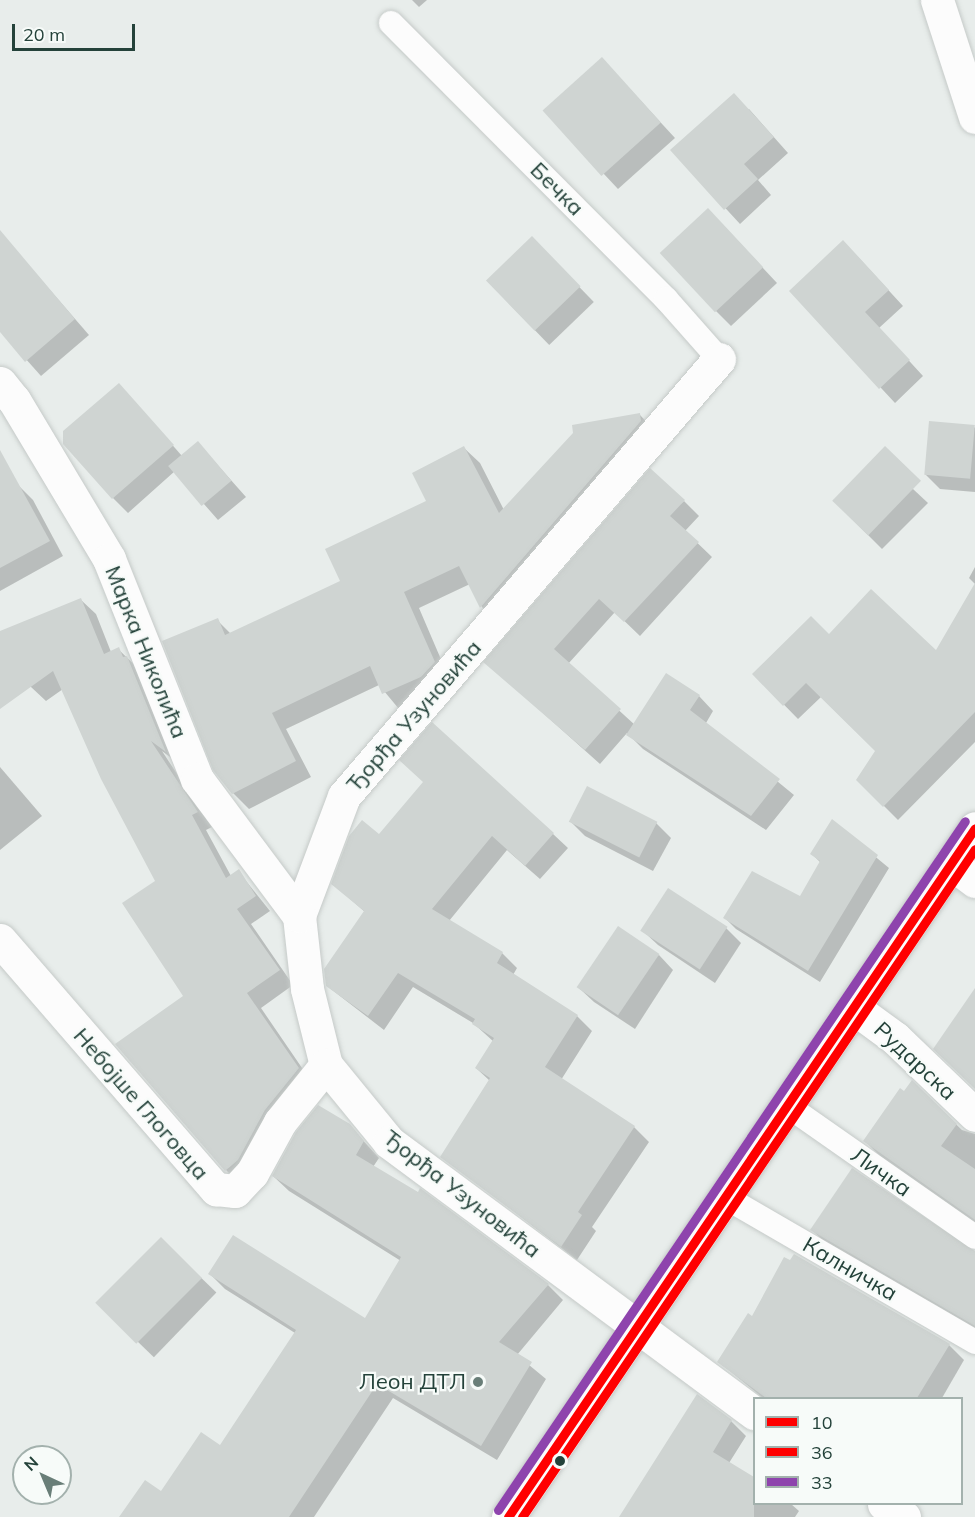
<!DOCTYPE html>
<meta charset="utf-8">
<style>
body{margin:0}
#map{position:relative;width:975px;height:1517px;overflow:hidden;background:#e8edeb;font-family:Mulish,sans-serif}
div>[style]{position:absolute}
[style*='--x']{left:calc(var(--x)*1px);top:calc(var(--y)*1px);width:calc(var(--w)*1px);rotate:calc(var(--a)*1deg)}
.shadow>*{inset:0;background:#0003;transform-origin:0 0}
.building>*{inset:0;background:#cfd4d2;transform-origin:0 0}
.roads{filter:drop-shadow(0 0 2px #c5cac8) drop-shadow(0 0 2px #c5cac8)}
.lane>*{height:24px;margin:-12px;padding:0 12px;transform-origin:12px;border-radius:12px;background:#fcfcfc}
.street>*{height:33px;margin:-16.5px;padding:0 16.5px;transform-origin:16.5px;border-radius:16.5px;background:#fcfcfc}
.secondary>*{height:33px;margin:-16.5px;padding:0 16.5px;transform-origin:16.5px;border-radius:16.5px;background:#fcfcfc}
.bus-1>*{height:9px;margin:-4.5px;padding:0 4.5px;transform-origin:4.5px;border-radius:4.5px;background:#f00}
.bus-2>*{height:9px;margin:-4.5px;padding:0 4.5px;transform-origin:4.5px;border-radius:4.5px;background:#f00}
.bus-3>*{height:9px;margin:-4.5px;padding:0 4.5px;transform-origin:4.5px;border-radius:4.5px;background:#8e44ad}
.dots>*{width:16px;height:16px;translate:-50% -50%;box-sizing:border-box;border:3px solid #f7fbf9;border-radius:50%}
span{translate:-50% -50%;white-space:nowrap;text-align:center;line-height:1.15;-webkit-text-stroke:4.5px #f7fbf9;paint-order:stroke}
.street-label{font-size:22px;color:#24423a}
.poi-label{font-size:22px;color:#24423a}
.right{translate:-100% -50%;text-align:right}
.legend{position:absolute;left:753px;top:1397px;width:210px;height:108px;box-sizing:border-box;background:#f7fbf9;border:2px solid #a3b1ad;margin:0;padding:8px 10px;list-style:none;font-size:18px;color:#24423a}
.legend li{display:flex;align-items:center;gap:12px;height:30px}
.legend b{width:30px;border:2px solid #a3b1ad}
.north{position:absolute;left:12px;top:1445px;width:60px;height:60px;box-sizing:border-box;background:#f7fbf9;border:2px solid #a3b1ad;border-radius:50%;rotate:316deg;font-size:16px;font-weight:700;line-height:24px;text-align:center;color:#24423a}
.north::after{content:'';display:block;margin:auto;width:21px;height:27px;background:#697e78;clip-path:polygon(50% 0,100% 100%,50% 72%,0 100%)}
.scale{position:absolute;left:12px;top:24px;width:123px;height:27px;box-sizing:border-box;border:3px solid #24423a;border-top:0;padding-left:8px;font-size:18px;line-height:21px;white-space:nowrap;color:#24423a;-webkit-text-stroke:4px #f7fbf9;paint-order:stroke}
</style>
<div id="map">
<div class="shadow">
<div style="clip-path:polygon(412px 0,427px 0,419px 7px)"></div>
<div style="clip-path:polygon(616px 74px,675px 138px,618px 189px,545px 111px)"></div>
<div style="clip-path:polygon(749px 109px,788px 153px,758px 180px,771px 195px,740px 224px,672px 150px)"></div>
<div style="clip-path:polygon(723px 225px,777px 283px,731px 326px,716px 311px)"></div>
<div style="left:532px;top:238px;width:89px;height:62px;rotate:46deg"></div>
<div style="clip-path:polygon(10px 244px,89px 335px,41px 376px,0 330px,0 252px)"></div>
<div style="clip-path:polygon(858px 257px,903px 306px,879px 328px,923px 376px,895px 403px,791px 291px)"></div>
<div style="clip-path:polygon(133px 400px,182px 456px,198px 443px,246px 497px,218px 520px,175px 471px,128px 513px,113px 498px)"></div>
<div style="clip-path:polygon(640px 415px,655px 431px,497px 623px,482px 607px,470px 584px,419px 608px,449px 678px,399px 709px,379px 685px,286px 729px,311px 777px,249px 809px,233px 793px,217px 620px,231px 634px,342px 582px,428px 501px,464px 448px,480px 463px,504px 510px)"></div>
<div style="clip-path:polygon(975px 427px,975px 492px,940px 489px,925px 474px)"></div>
<div style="clip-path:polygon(18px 485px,33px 500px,63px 556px,0 591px,0 495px)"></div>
<div style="clip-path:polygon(913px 489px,928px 503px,882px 549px,833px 500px)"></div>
<div style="clip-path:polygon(684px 501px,699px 516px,685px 531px,712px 557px,640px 636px,615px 612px,568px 664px,635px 725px,699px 696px,713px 711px,706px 723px,794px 795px,766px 830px,643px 749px,627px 733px,600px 764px,486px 662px)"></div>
<div style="clip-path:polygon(975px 567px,975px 584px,969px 578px)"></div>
<div style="clip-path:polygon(975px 586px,975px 742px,898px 820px,858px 780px,876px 751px,821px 697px,798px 719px,754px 674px,829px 636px,937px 653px)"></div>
<div style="clip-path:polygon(81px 600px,96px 614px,111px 652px,118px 649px,142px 672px,178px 763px,162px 751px,212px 827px,206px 830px,231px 876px,238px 871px,270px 911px,251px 924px,293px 985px,261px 1008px,313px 1084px,241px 1185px,226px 1170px,157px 882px,63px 689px,46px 701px,31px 687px,8px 630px)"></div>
<div style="clip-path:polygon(0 767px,42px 816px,0 850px)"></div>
<div style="clip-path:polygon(570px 821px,656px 823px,671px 838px,653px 871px,585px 836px)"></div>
<div style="clip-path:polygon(832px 821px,889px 868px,820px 982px,736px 929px,725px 918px,800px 898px,821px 863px,812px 854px)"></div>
<div style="clip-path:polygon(553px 834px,568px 848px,540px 879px,507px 850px,449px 921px,502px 953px,517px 968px,513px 975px,577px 1016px,592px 1031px,561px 1080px,634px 1127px,649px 1142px,592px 1227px,596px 1231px,577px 1260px,442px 1156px,490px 1081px,476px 1068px,494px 1042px,473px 1023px,413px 987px,384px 1030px,327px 986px,365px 912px,333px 884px,379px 836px)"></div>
<div style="clip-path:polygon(726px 928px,741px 943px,715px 983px,658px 945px,643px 931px)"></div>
<div style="clip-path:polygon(659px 955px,673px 970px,635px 1029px,594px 1002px,579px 988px)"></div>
<div style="clip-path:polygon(912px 1082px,962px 1130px,975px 1134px,975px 1223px,881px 1157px,865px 1141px)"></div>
<div style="clip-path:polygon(349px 1125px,379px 1158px,373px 1167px,548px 1285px,563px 1300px,517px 1355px,546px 1379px,497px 1460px,393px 1398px,314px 1517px,121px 1517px,162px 1493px,221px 1447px,295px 1333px,225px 1289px,210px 1274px,366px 1320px,401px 1261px,289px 1191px,273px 1176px)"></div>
<div style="clip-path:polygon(812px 1230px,975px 1253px,975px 1331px,829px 1246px)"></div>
<div style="left:161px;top:1239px;width:77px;height:90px;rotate:44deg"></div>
<div style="clip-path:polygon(753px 1318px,949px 1345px,964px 1360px,942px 1398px,763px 1398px,719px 1362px)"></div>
<div style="clip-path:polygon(731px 1421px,746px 1436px,729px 1463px,754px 1479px,754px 1504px,791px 1504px,799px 1511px,795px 1517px,621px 1517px)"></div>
</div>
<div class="building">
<div style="left:602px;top:57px;width:88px;height:80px;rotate:48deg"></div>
<div style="clip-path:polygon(734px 93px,774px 137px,744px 164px,758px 179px,724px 210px,670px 150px)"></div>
<div style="left:708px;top:208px;width:81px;height:66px;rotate:47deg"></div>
<div style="clip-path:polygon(0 230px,75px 319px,25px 362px,0 332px)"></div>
<div style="left:532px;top:236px;width:70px;height:64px;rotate:46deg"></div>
<div style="clip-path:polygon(843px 240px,889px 290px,865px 312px,910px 360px,879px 389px,789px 291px)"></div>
<div style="clip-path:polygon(119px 383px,174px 445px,112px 499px,63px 444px,63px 431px)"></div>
<div style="clip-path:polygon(640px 413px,641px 421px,480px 608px,459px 566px,404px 592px,435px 662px,421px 677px,382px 694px,370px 666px,272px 713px,296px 761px,232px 794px,213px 770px,162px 641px,218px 618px,225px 635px,340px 581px,325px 549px,426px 501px,412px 473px,464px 446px,499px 513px,573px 433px,572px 425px)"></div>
<div style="left:929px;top:421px;width:46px;height:54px;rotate:5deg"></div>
<div style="left:198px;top:441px;width:52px;height:39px;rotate:50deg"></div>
<div style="left:885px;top:446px;width:50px;height:76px;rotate:44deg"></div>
<div style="clip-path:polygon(0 450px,50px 541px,0 568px)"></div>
<div style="clip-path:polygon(650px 468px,685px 500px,670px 516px,699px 542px,624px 622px,599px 599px,554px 649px,621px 709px,585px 750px,483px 662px)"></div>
<div style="clip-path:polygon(975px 583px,975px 712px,883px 807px,856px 780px,875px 751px,806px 683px,783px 706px,752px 674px,811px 616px,829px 634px,871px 589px,936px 650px)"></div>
<div style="clip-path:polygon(81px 598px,104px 654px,119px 647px,123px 657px,127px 656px,166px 752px,151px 741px,198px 812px,192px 815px,226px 878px,239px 869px,256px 896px,237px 909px,280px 970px,247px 993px,299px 1068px,265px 1110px,238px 1160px,225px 1171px,115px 1044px,183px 996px,122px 903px,155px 881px,101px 779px,53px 671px,0 709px,0 631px)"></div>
<div style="clip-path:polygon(666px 673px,700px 695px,690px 710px,780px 779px,751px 816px,626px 735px)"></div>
<div style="clip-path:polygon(432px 722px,554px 833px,525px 866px,492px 836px,432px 909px,503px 952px,497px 963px,578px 1015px,545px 1067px,635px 1126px,578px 1212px,582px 1215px,561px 1247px,440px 1157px,490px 1078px,475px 1068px,494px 1038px,472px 1024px,475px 1019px,398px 973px,368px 1016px,326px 986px,324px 969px,364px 911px,331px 884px,349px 836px,362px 820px,379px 834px,423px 782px,399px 760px)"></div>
<div style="left:587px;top:786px;width:79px;height:40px;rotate:27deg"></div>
<div style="clip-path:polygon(832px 819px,878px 855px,808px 971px,723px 918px,752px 871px,800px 896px,820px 861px,810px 854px)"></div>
<div style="left:668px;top:888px;width:71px;height:51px;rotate:33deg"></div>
<div style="left:618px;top:926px;width:50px;height:74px;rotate:34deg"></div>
<div style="clip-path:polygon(975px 988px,975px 1089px,933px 1049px)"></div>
<div style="clip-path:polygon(912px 1080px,957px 1124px,941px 1146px,975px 1169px,975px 1220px,863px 1141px,900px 1088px,904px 1091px)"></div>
<div style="clip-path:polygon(318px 1105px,350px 1124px,364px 1141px,356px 1155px,418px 1192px,420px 1188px,549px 1284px,499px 1342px,532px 1362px,481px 1446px,377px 1384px,289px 1517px,119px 1517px,145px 1480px,161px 1491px,201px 1432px,220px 1445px,296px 1330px,208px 1274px,233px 1235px,365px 1318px,401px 1257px,272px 1176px,296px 1132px)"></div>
<div style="clip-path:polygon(852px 1168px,975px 1251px,975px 1326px,810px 1230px)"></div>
<div style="left:161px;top:1237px;width:58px;height:93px;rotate:45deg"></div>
<div style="clip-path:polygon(794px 1254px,950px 1344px,917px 1398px,766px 1398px,717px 1362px,748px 1313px,752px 1316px,784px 1257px,790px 1260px)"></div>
<div style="clip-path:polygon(697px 1394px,732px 1420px,713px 1452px,754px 1477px,754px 1517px,619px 1517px)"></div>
</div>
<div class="roads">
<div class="lane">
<div style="--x:391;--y:23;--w:390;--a:45.1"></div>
<div style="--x:666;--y:299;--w:80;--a:48.5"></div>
<div style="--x:788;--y:1106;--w:228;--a:35"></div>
<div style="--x:725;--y:1197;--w:289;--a:30.1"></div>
</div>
<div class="street">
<div style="--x:937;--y:0;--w:123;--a:72"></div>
<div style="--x:719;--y:359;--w:576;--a:130.63"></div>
<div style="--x:344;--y:796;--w:128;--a:110.6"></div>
<div style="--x:299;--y:916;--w:73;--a:83.7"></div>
<div style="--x:307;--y:989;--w:78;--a:76"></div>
<div style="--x:326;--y:1065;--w:99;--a:50.7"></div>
<div style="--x:389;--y:1142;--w:455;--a:36.6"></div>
<div style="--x:0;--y:383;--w:22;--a:51"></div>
<div style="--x:14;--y:400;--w:185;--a:59.1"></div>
<div style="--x:109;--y:559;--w:237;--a:68.2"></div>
<div style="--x:197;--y:779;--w:171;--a:53.3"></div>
<div style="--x:951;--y:863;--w:30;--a:37"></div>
<div style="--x:0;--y:940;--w:330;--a:49.1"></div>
<div style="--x:216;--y:1189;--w:19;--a:6"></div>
<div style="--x:235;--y:1191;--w:25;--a:-47"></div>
<div style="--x:252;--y:1173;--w:58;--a:-61.2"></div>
<div style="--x:280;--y:1122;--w:73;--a:-51.1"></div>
<div style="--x:854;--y:1008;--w:51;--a:36.2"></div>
<div style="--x:895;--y:1038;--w:111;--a:43.9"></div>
<div style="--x:884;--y:1504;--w:24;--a:33"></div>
</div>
<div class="secondary">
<div style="--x:508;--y:1517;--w:832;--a:-55.87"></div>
</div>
</div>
<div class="bus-1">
<div style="--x:508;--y:1517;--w:832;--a:-55.87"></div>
</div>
<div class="bus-2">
<div style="--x:522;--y:1517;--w:807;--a:-55.86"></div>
</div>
<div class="bus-3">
<div style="--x:498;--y:1510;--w:832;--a:-55.87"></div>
</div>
<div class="dots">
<div style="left:478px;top:1382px;background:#697e78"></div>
<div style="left:560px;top:1461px;background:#24423a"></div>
</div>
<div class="street-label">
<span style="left:557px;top:189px;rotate:45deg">Бечка</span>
<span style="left:146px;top:652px;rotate:68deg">Марка Николића</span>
<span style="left:414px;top:716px;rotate:-49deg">Ђорђа Узуновића</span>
<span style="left:915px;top:1061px;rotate:43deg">Рударска</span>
<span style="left:141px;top:1104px;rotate:49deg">Небојше Глоговца</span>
<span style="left:881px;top:1172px;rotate:35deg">Личка</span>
<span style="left:462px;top:1194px;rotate:38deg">Ђорђа Узуновића</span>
<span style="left:850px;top:1269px;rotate:30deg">Калничка</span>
</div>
<div class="poi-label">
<span class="right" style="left:466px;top:1382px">Леон ДТЛ</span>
</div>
<ul class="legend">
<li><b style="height:8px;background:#f00"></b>10</li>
<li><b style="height:8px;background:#f00"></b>36</li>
<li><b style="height:8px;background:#8e44ad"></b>33</li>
</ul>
<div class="north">N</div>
<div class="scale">20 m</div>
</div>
